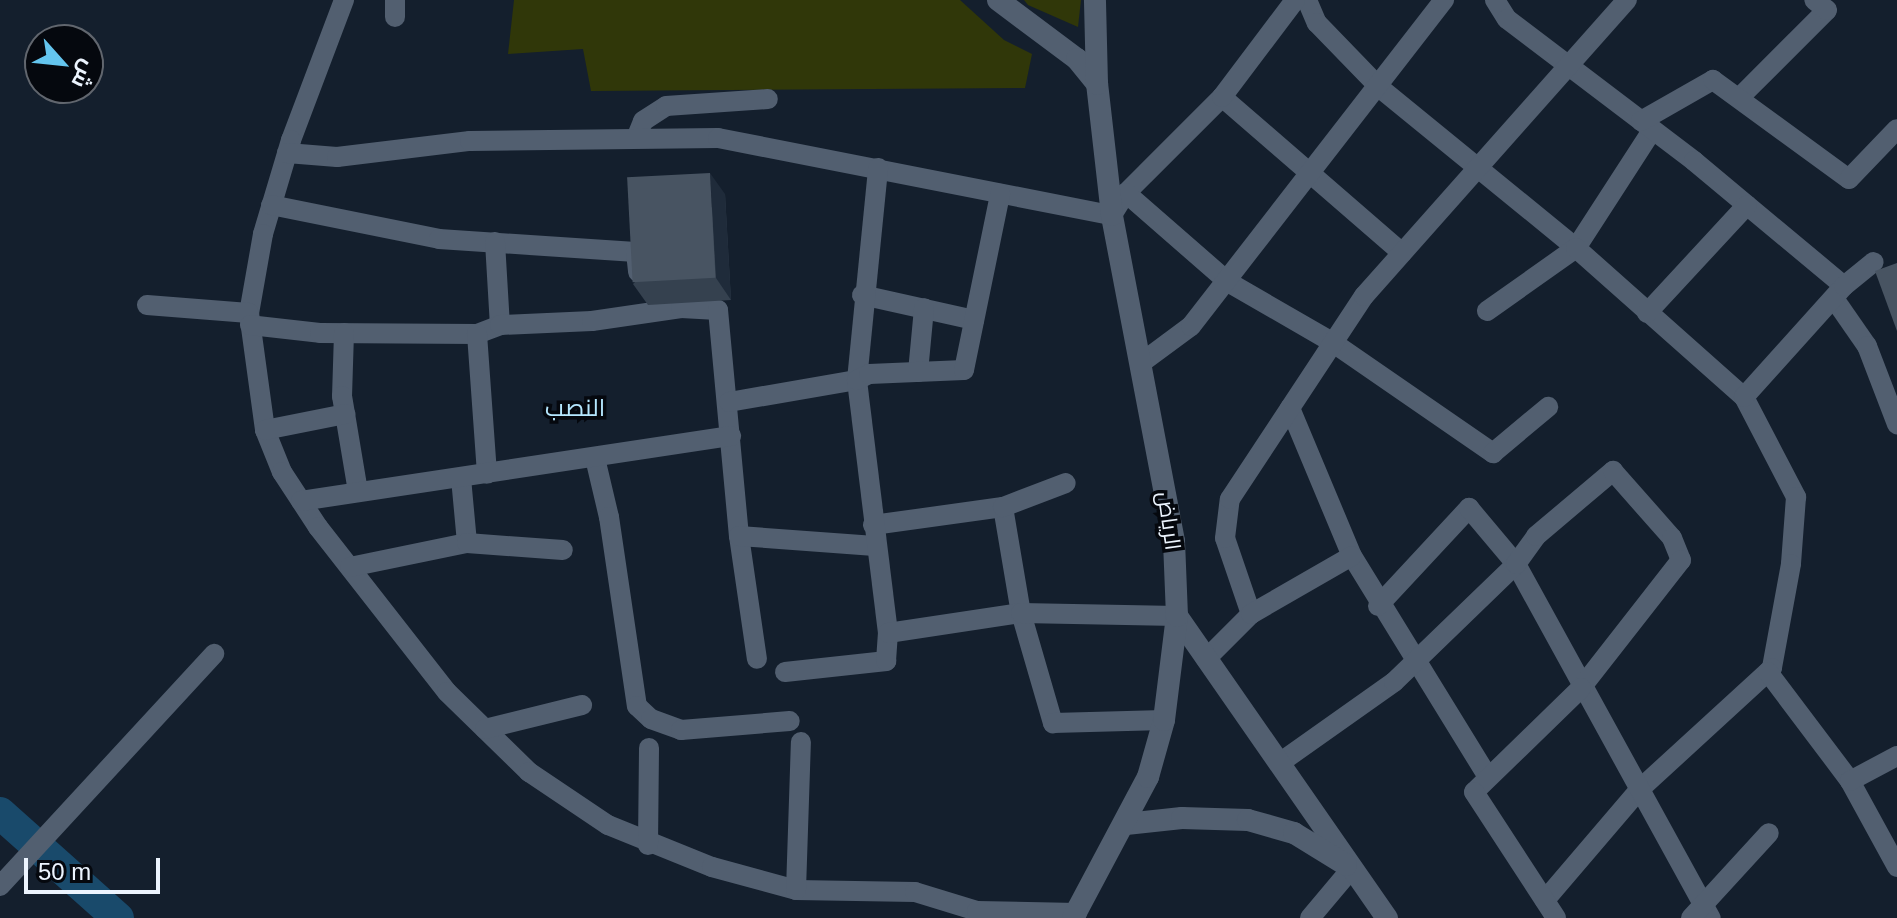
<!DOCTYPE html>
<meta charset="utf-8">
<style>
body{margin:0}
#map{position:relative;width:1897px;height:918px;overflow:hidden;background:#141f2d;font-family:Helvetica,Cairo,sans-serif}
div>[style]{position:absolute}
[style*='--x']{left:calc(var(--x)*1px);top:calc(var(--y)*1px);width:calc(var(--w)*1px);rotate:calc(var(--a)*1deg)}
.green>*{inset:0;background:#303709}
.river>*{height:32px;margin:-16px;padding:0 16px;transform-origin:16px;border-radius:16px;background:#194a6b}
.minor>*{height:20px;margin:-10px;padding:0 10px;transform-origin:10px;border-radius:10px;background:#525f70}
.tertiary>*{height:22px;margin:-11px;padding:0 11px;transform-origin:11px;border-radius:11px;background:#525f70}
.wall>*{inset:0;background:#35414f}
.shaded-wall>*{inset:0;background:#1f2b3a}
.building>*{inset:0;background:#485462;transform-origin:0 0}
span{translate:-50% -50%;white-space:nowrap;text-align:center;line-height:1.15;-webkit-text-stroke:7px #05080e;paint-order:stroke}
.street-label{font-size:22px;color:#ecf4fe}
.neighbourhood-label{font-size:24px;color:#b5e7fe}
.north{position:absolute;left:24px;top:24px;width:80px;height:80px;box-sizing:border-box;background:#05080e;border:2px solid #61666e;border-radius:50%;rotate:117deg;font-size:22px;font-weight:700;line-height:32px;text-align:center;color:#ecf4fe}
.north::after{content:'';display:block;margin:auto;width:28px;height:36px;background:#64c5ee;clip-path:polygon(50% 0,100% 100%,50% 72%,0 100%)}
.scale{position:absolute;left:24px;top:858px;width:136px;height:36px;box-sizing:border-box;border:4px solid #ecf4fe;border-top:0;padding-left:10px;font-size:24px;line-height:28px;white-space:nowrap;color:#ecf4fe;-webkit-text-stroke:6px #05080e;paint-order:stroke}
</style>
<div id="map">
<div class="green">
<div style="clip-path:polygon(514px 0,960px 0,1004px 40px,1032px 54px,1025px 88px,591px 91px,583px 49px,508px 54px)"></div>
<div style="clip-path:polygon(1024px 0,1081px 0,1078px 27px,1028px 5px)"></div>
</div>
<div class="river">
<div style="--x:0;--y:813;--w:158;--a:41.7"></div>
</div>
<div class="minor">
<div style="--x:344;--y:0;--w:150;--a:110.7"></div>
<div style="--x:291;--y:140;--w:98;--a:106.6"></div>
<div style="--x:263;--y:234;--w:80;--a:100"></div>
<div style="--x:249;--y:313;--w:118;--a:82.2"></div>
<div style="--x:265;--y:430;--w:45;--a:68"></div>
<div style="--x:282;--y:472;--w:66;--a:56.8"></div>
<div style="--x:318;--y:527;--w:209;--a:52"></div>
<div style="--x:447;--y:692;--w:115;--a:44.3"></div>
<div style="--x:529;--y:772;--w:95;--a:33.9"></div>
<div style="--x:608;--y:825;--w:112;--a:22"></div>
<div style="--x:712;--y:867;--w:87;--a:15.3"></div>
<div style="--x:796;--y:890;--w:119;--a:1"></div>
<div style="--x:915;--y:892;--w:65;--a:17"></div>
<div style="--x:1307;--y:0;--w:25;--a:67"></div>
<div style="--x:1317;--y:23;--w:91;--a:45.9"></div>
<div style="--x:1380;--y:88;--w:253;--a:39.2"></div>
<div style="--x:1576;--y:248;--w:138;--a:-57.1"></div>
<div style="--x:1495;--y:0;--w:22;--a:58"></div>
<div style="--x:1507;--y:19;--w:235;--a:37.2"></div>
<div style="--x:1694;--y:161;--w:195;--a:39.8"></div>
<div style="--x:395;--y:17;--w:17;--a:-90"></div>
<div style="--x:1222;--y:97;--w:238;--a:40.9"></div>
<div style="--x:1739;--y:98;--w:124;--a:-45"></div>
<div style="--x:1827;--y:10;--w:16;--a:-142"></div>
<div style="--x:1641;--y:121;--w:83;--a:-29.7"></div>
<div style="--x:1713;--y:80;--w:168;--a:36.1"></div>
<div style="--x:1849;--y:179;--w:69;--a:-46.2"></div>
<div style="--x:637;--y:136;--w:16;--a:-68"></div>
<div style="--x:643;--y:121;--w:27;--a:-33"></div>
<div style="--x:666;--y:106;--w:102;--a:-3.9"></div>
<div style="--x:287;--y:153;--w:50;--a:4.6"></div>
<div style="--x:337;--y:157;--w:134;--a:-6.9"></div>
<div style="--x:470;--y:141;--w:248;--a:-0.7"></div>
<div style="--x:718;--y:138;--w:401;--a:11.1"></div>
<div style="--x:1112;--y:215;--w:26;--a:-58"></div>
<div style="--x:1126;--y:193;--w:136;--a:-45"></div>
<div style="--x:1222;--y:97;--w:121;--a:-53"></div>
<div style="--x:1126;--y:193;--w:135;--a:41.1"></div>
<div style="--x:1228;--y:282;--w:120;--a:30"></div>
<div style="--x:1332;--y:342;--w:196;--a:34.6"></div>
<div style="--x:1493;--y:453;--w:72;--a:-39.9"></div>
<div style="--x:271;--y:205;--w:171;--a:11.4"></div>
<div style="--x:439;--y:239;--w:197;--a:3.8"></div>
<div style="--x:636;--y:252;--w:20;--a:84"></div>
<div style="--x:495;--y:242;--w:83;--a:86.6"></div>
<div style="--x:862;--y:295;--w:115;--a:12.6"></div>
<div style="--x:1835;--y:300;--w:56;--a:55.2"></div>
<div style="--x:1867;--y:346;--w:84;--a:69"></div>
<div style="--x:147;--y:305;--w:102;--a:4.5"></div>
<div style="--x:1487;--y:311;--w:109;--a:-35.3"></div>
<div style="--x:1576;--y:248;--w:225;--a:41.6"></div>
<div style="--x:1744;--y:397;--w:113;--a:62.5"></div>
<div style="--x:1796;--y:497;--w:67;--a:94.3"></div>
<div style="--x:1791;--y:564;--w:106;--a:100.4"></div>
<div style="--x:1772;--y:668;--w:180;--a:137.5"></div>
<div style="--x:1639;--y:790;--w:145;--a:130.5"></div>
<div style="--x:1647;--y:313;--w:147;--a:-47.2"></div>
<div style="--x:250;--y:325;--w:70;--a:6.5"></div>
<div style="--x:320;--y:333;--w:157;--a:0.4"></div>
<div style="--x:477;--y:334;--w:25;--a:-21"></div>
<div style="--x:500;--y:325;--w:92;--a:-2.5"></div>
<div style="--x:592;--y:321;--w:90;--a:-8.3"></div>
<div style="--x:681;--y:308;--w:37;--a:3"></div>
<div style="--x:718;--y:310;--w:227;--a:84.7"></div>
<div style="--x:739;--y:536;--w:124;--a:81.7"></div>
<div style="--x:344;--y:333;--w:63;--a:91.8"></div>
<div style="--x:342;--y:396;--w:97;--a:80.5"></div>
<div style="--x:477;--y:334;--w:140;--a:85.9"></div>
<div style="--x:1141;--y:363;--w:62;--a:-36.5"></div>
<div style="--x:1191;--y:326;--w:413;--a:-52.2"></div>
<div style="--x:918;--y:372;--w:64;--a:-84.6"></div>
<div style="--x:1744;--y:397;--w:149;--a:-48"></div>
<div style="--x:1844;--y:286;--w:38;--a:-39"></div>
<div style="--x:729;--y:402;--w:130;--a:-9.8"></div>
<div style="--x:857;--y:380;--w:213;--a:-84.3"></div>
<div style="--x:1290;--y:408;--w:160;--a:67.3"></div>
<div style="--x:1352;--y:556;--w:259;--a:58.4"></div>
<div style="--x:265;--y:430;--w:82;--a:-11.3"></div>
<div style="--x:595;--y:458;--w:61;--a:76.7"></div>
<div style="--x:609;--y:517;--w:191;--a:81.6"></div>
<div style="--x:637;--y:706;--w:19;--a:43"></div>
<div style="--x:651;--y:719;--w:32;--a:20"></div>
<div style="--x:681;--y:730;--w:109;--a:-4.7"></div>
<div style="--x:461;--y:478;--w:65;--a:84.7"></div>
<div style="--x:301;--y:501;--w:435;--a:-8.6"></div>
<div style="--x:1003;--y:507;--w:108;--a:80.4"></div>
<div style="--x:1021;--y:613;--w:115;--a:73.8"></div>
<div style="--x:1053;--y:723;--w:111;--a:-1.5"></div>
<div style="--x:873;--y:525;--w:131;--a:-7.9"></div>
<div style="--x:1003;--y:507;--w:67;--a:-20.9"></div>
<div style="--x:739;--y:536;--w:136;--a:4.2"></div>
<div style="--x:350;--y:567;--w:119;--a:-11.6"></div>
<div style="--x:467;--y:543;--w:96;--a:4.2"></div>
<div style="--x:1378;--y:606;--w:134;--a:-47.1"></div>
<div style="--x:1469;--y:508;--w:73;--a:50"></div>
<div style="--x:1516;--y:564;--w:404;--a:61.2"></div>
<div style="--x:1251;--y:614;--w:80;--a:-108.9"></div>
<div style="--x:1225;--y:538;--w:39;--a:-83"></div>
<div style="--x:1230;--y:499;--w:243;--a:-56.6"></div>
<div style="--x:1364;--y:296;--w:396;--a:-48.4"></div>
<div style="--x:888;--y:633;--w:255;--a:-97"></div>
<div style="--x:857;--y:380;--w:13;--a:-27"></div>
<div style="--x:869;--y:374;--w:95;--a:-2.4"></div>
<div style="--x:964;--y:370;--w:180;--a:-78.4"></div>
<div style="--x:1206;--y:659;--w:64;--a:-45"></div>
<div style="--x:1251;--y:614;--w:116;--a:-29.9"></div>
<div style="--x:785;--y:672;--w:102;--a:-6.2"></div>
<div style="--x:886;--y:661;--w:28;--a:-86"></div>
<div style="--x:888;--y:633;--w:134;--a:-8.6"></div>
<div style="--x:1021;--y:613;--w:156;--a:1.1"></div>
<div style="--x:1768;--y:672;--w:136;--a:53"></div>
<div style="--x:1850;--y:781;--w:98;--a:61.3"></div>
<div style="--x:485;--y:729;--w:100;--a:-13.9"></div>
<div style="--x:1281;--y:762;--w:138;--a:-35.3"></div>
<div style="--x:1394;--y:682;--w:170;--a:-44"></div>
<div style="--x:1516;--y:564;--w:34;--a:-54"></div>
<div style="--x:1536;--y:536;--w:101;--a:-40.2"></div>
<div style="--x:1613;--y:471;--w:89;--a:48.6"></div>
<div style="--x:1672;--y:538;--w:24;--a:68"></div>
<div style="--x:1681;--y:560;--w:162;--a:128"></div>
<div style="--x:1581;--y:688;--w:149;--a:135.8"></div>
<div style="--x:1474;--y:792;--w:150;--a:56.9"></div>
<div style="--x:1850;--y:781;--w:53;--a:-28"></div>
<div style="--x:648;--y:845;--w:97;--a:-89.4"></div>
<div style="--x:0;--y:886;--w:316;--a:-47.3"></div>
<div style="--x:796;--y:890;--w:148;--a:-88.1"></div>
<div style="--x:983;--y:918;--w:9;--a:-131"></div>
<div style="--x:977;--y:911;--w:100;--a:1.1"></div>
<div style="--x:1310;--y:918;--w:65;--a:-50"></div>
<div style="--x:1691;--y:918;--w:115;--a:-47.5"></div>
</div>
<div class="tertiary">
<div style="--x:998;--y:0;--w:99;--a:36.8"></div>
<div style="--x:1077;--y:59;--w:32;--a:51"></div>
<div style="--x:1177;--y:616;--w:368;--a:55.2"></div>
<div style="--x:1126;--y:824;--w:56;--a:-6.1"></div>
<div style="--x:1182;--y:818;--w:66;--a:1.7"></div>
<div style="--x:1248;--y:820;--w:48;--a:15.8"></div>
<div style="--x:1294;--y:833;--w:61;--a:31.6"></div>
<div style="--x:1073;--y:918;--w:160;--a:-62"></div>
<div style="--x:1148;--y:777;--w:59;--a:-74.3"></div>
<div style="--x:1164;--y:720;--w:105;--a:-82.9"></div>
<div style="--x:1177;--y:616;--w:75;--a:-92.3"></div>
<div style="--x:1174;--y:541;--w:332;--a:-100.8"></div>
<div style="--x:1112;--y:215;--w:132;--a:-96.5"></div>
<div style="--x:1097;--y:84;--w:84;--a:-91.4"></div>
</div>
<div class="wall">
<div style="clip-path:polygon(725px 194px,731px 300px,648px 305px,633px 284px)"></div>
</div>
<div class="shaded-wall">
<div style="clip-path:polygon(710px 173px,725px 194px,731px 300px,716px 278px)"></div>
</div>
<div class="building">
<div style="left:710px;top:173px;width:105px;height:83px;rotate:87deg"></div>
<div style="clip-path:polygon(1897px 263px,1897px 331px,1875px 271px)"></div>
</div>
<div class="street-label">
<span style="left:1169px;top:521px;rotate:82deg">الرياض</span>
</div>
<div class="neighbourhood-label">
<span style="left:575px;top:408px">النصب</span>
</div>
<div class="north">ش</div>
<div class="scale">50 m</div>
</div>
